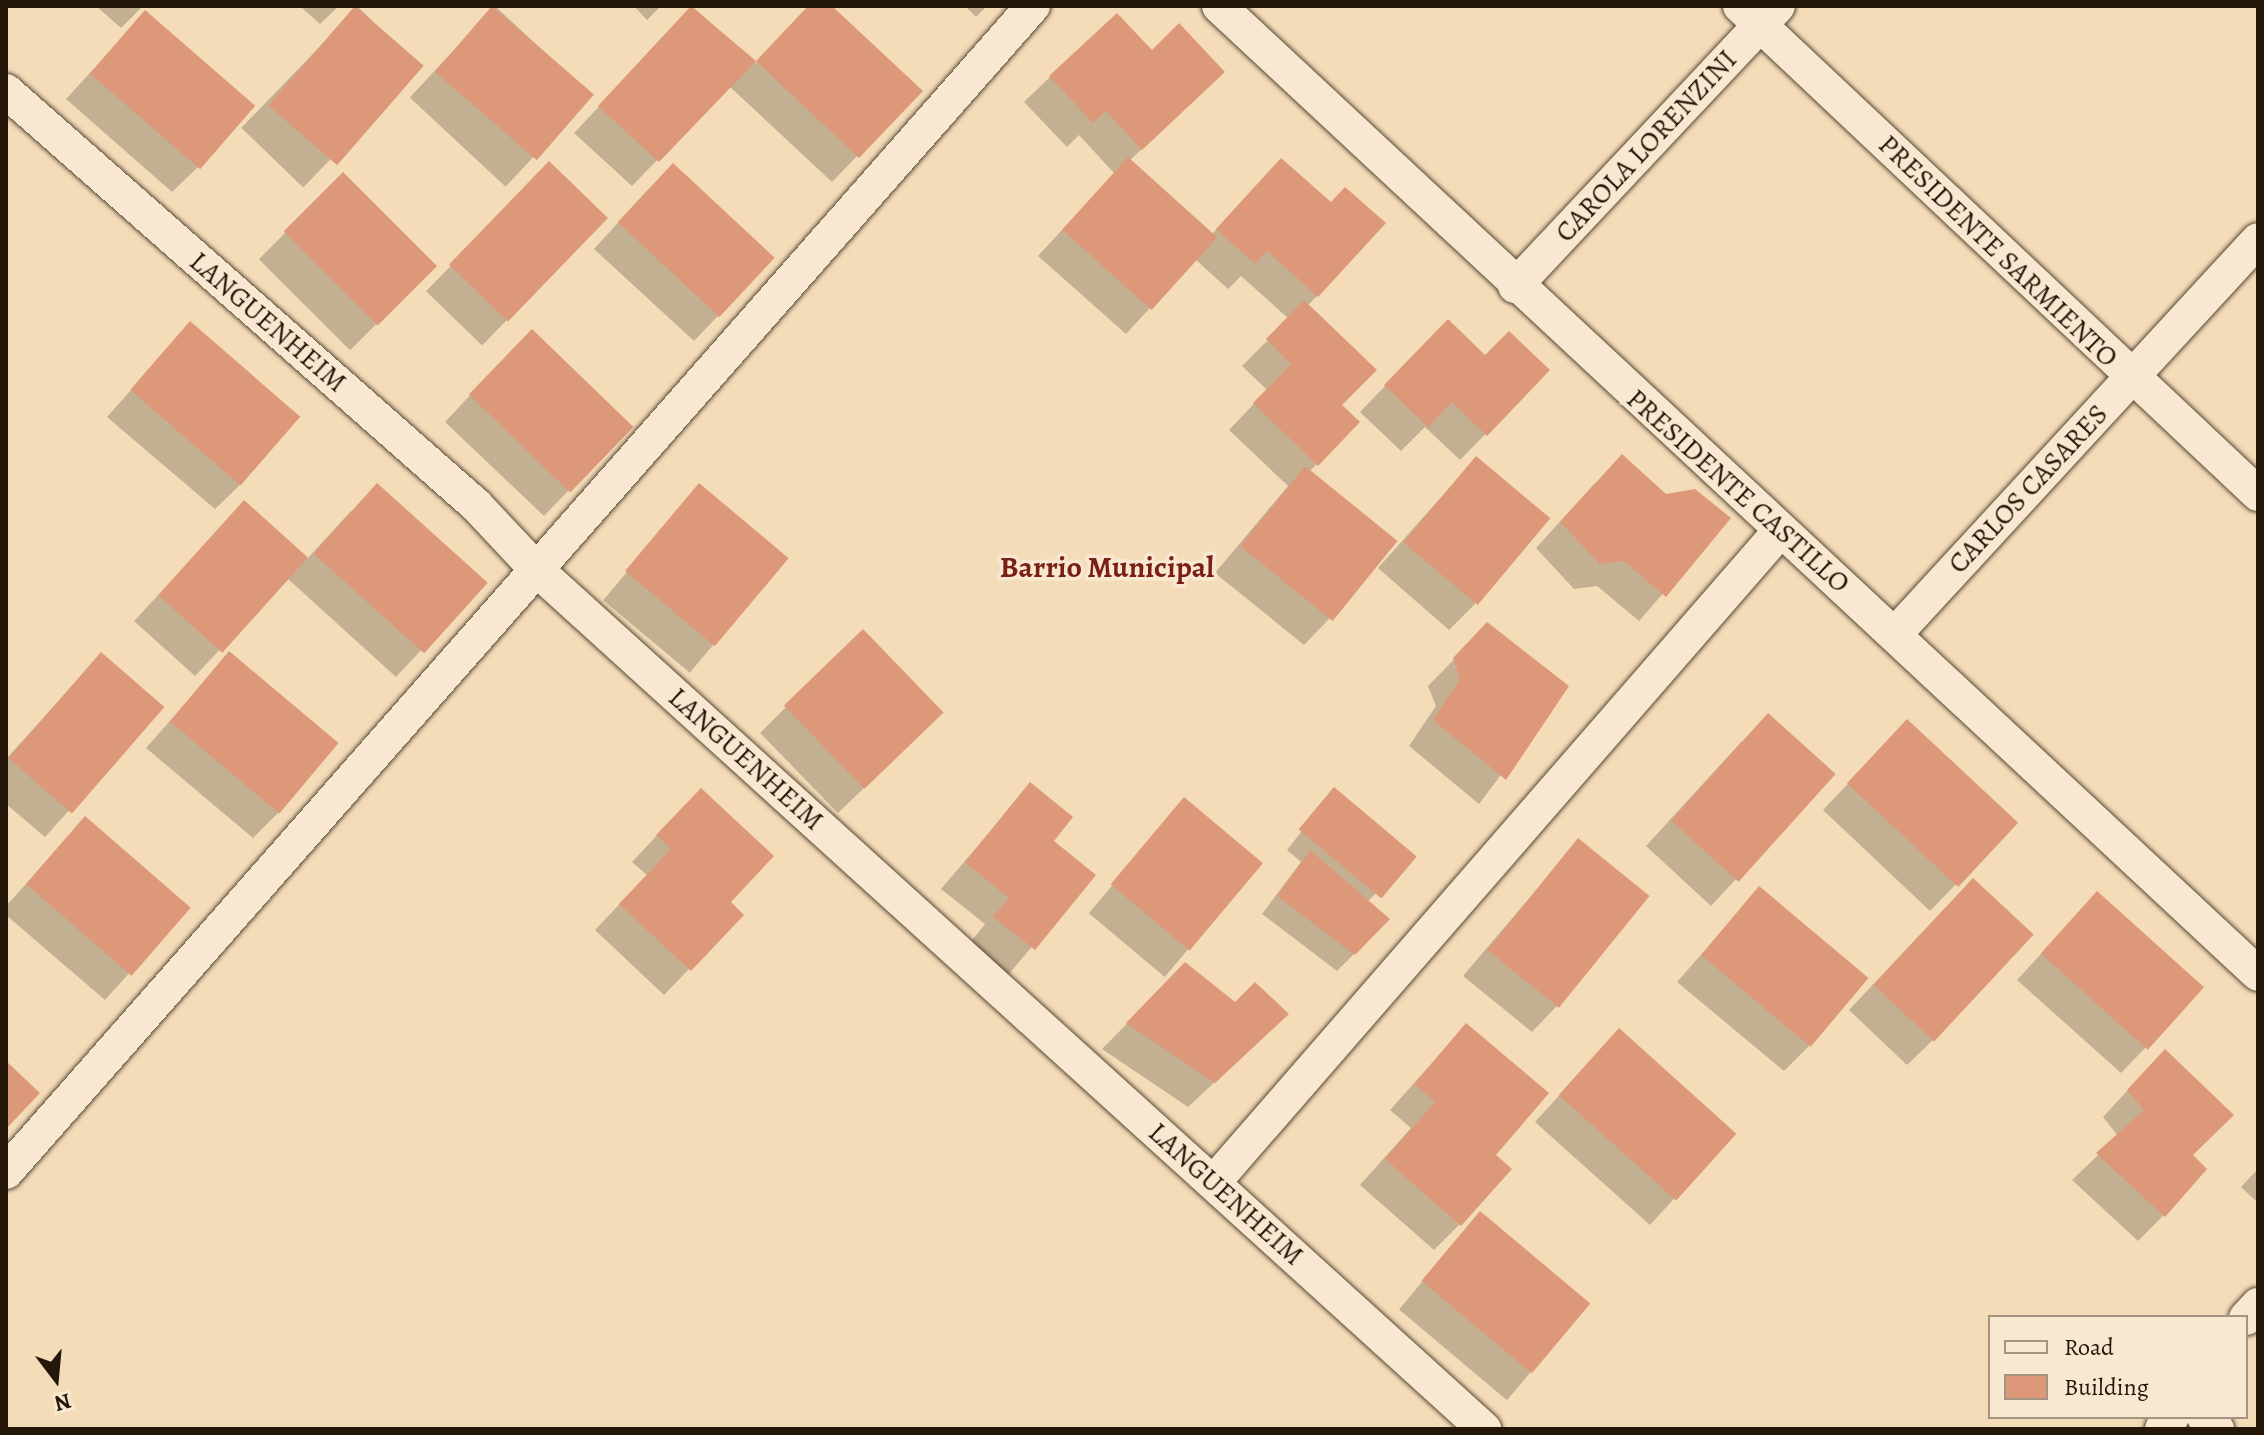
<!DOCTYPE html>
<style>
body{margin:0}
#map{position:relative;width:2264px;height:1435px;overflow:hidden;background:#f4dcb8;font-family:Alegreya,serif}
div>[style]{position:absolute}
[style*='--x']{left:calc(var(--x)*1px);top:calc(var(--y)*1px);width:calc(var(--w)*1px);rotate:calc(var(--a)*1deg)}
.shadow>*{inset:0;background:#0003;transform-origin:0 0}
.building>*{inset:0;background:#dc9878;transform-origin:0 0}
.roads{filter:drop-shadow(0 0 2px #584835) drop-shadow(0 0 2px #584835)}
.minor>*{height:34px;margin:-17px;padding:0 17px;transform-origin:17px;border-radius:17px;background:#f8e8d1}
span{translate:-50% -50%;white-space:nowrap;text-align:center;line-height:1.15;-webkit-text-stroke:7px #f8e8d1;paint-order:stroke}
.street-label{font-size:28px;color:#241709}
.neighbourhood-label{font-size:30px;color:#7a1f14;font-weight:700}
.frame{position:absolute;inset:0;border:8px solid #241709;pointer-events:none}
.legend{position:absolute;left:1988px;top:1315px;width:260px;height:104px;box-sizing:border-box;background:#f8e8d1;border:2px solid #a39481;margin:0;padding:10px 14px;list-style:none;font-size:24px;color:#241709}
.legend li{display:flex;align-items:center;gap:16px;height:40px}
.legend b{width:40px;border:2px solid #a39481}
.north{position:absolute;left:16px;top:1339px;width:80px;height:80px;-webkit-text-stroke:6px #f8e8d1;paint-order:stroke;rotate:164deg;font-size:22px;font-weight:700;line-height:32px;text-align:center;color:#241709}
.north::after{content:'';display:block;margin:auto;width:28px;height:36px;background:#241709;clip-path:polygon(50% 0,100% 100%,50% 72%,0 100%)}
</style>
<div id="map">
<div class="shadow">
<div style="clip-path:polygon(96px 6px,143px 6px,121px 28px)"></div>
<div style="clip-path:polygon(300px 6px,339px 6px,320px 24px)"></div>
<div style="left:495px;top:6px;width:131px;height:125px;rotate:43deg"></div>
<div style="clip-path:polygon(634px 6px,661px 6px,647px 20px)"></div>
<div style="clip-path:polygon(810px 6px,829px 6px,920px 91px,832px 182px,729px 86px,632px 186px,574px 133px,693px 7px,755px 63px)"></div>
<div style="clip-path:polygon(965px 6px,987px 6px,976px 17px)"></div>
<div style="left:358px;top:7px;width:86px;height:168px;rotate:44deg"></div>
<div style="clip-path:polygon(145px 13px,198px 167px,172px 192px,66px 99px)"></div>
<div style="clip-path:polygon(1050px 77px,1197px 97px,1129px 161px,1212px 234px,1281px 160px,1317px 296px,1307px 306px,1339px 405px,1357px 422px,1309px 472px,1329px 619px,1304px 645px,1215px 573px,1288px 486px,1229px 430px,1267px 390px,1242px 366px,1289px 319px,1241px 276px,1228px 289px,1195px 259px,1126px 334px,1038px 256px,1114px 173px,1079px 135px,1067px 147px,1024px 102px)"></div>
<div style="left:549px;top:164px;width:78px;height:177px;rotate:44deg"></div>
<div style="left:343px;top:175px;width:129px;height:119px;rotate:45deg"></div>
<div style="clip-path:polygon(647px 191px,773px 258px,694px 341px,594px 249px)"></div>
<div style="clip-path:polygon(190px 324px,241px 484px,215px 509px,107px 417px)"></div>
<div style="clip-path:polygon(1422px 348px,1485px 357px,1548px 370px,1460px 460px,1425px 427px,1401px 451px,1360px 412px)"></div>
<div style="clip-path:polygon(506px 357px,569px 490px,544px 516px,445px 422px)"></div>
<div style="clip-path:polygon(1476px 458px,1475px 604px,1449px 630px,1378px 568px)"></div>
<div style="clip-path:polygon(1596px 482px,1729px 518px,1639px 621px,1597px 586px,1574px 589px,1536px 548px)"></div>
<div style="left:699px;top:486px;width:113px;height:149px;rotate:40deg"></div>
<div style="clip-path:polygon(244px 503px,307px 559px,351px 511px,484px 583px,396px 677px,287px 578px,195px 676px,134px 621px)"></div>
<div style="clip-path:polygon(1488px 625px,1567px 687px,1479px 804px,1409px 746px,1436px 706px,1428px 686px)"></div>
<div style="clip-path:polygon(101px 654px,162px 707px,45px 837px,6px 804px,6px 759px)"></div>
<div style="clip-path:polygon(229px 654px,279px 812px,253px 838px,146px 748px)"></div>
<div style="clip-path:polygon(786px 707px,916px 738px,838px 813px,760px 733px)"></div>
<div style="clip-path:polygon(1742px 741px,1833px 774px,1711px 906px,1646px 846px)"></div>
<div style="clip-path:polygon(1882px 748px,2015px 823px,1930px 911px,1823px 810px)"></div>
<div style="clip-path:polygon(1030px 785px,1051px 841px,1093px 875px,1008px 975px,969px 944px,985px 924px,941px 889px)"></div>
<div style="clip-path:polygon(1334px 790px,1413px 858px,1367px 902px,1354px 954px,1337px 971px,1262px 914px,1301px 862px,1287px 850px)"></div>
<div style="left:1184px;top:800px;width:99px;height:148px;rotate:40deg"></div>
<div style="clip-path:polygon(675px 816px,728px 902px,689px 969px,664px 995px,595px 930px,647px 875px,632px 862px)"></div>
<div style="clip-path:polygon(85px 819px,188px 908px,105px 1000px,6px 915px,6px 906px)"></div>
<div style="clip-path:polygon(1578px 841px,1557px 1006px,1532px 1032px,1463px 976px)"></div>
<div style="clip-path:polygon(1759px 889px,1809px 1046px,1784px 1071px,1677px 982px)"></div>
<div style="clip-path:polygon(2097px 893px,2146px 1047px,2121px 1073px,2017px 980px)"></div>
<div style="clip-path:polygon(1947px 906px,1933px 1040px,1907px 1065px,1849px 1010px)"></div>
<div style="clip-path:polygon(1185px 965px,1261px 1039px,1188px 1107px,1102px 1049px)"></div>
<div style="clip-path:polygon(1466px 1025px,1493px 1156px,1460px 1224px,1434px 1250px,1360px 1185px,1411px 1128px,1390px 1110px)"></div>
<div style="clip-path:polygon(1594px 1057px,1734px 1133px,1650px 1225px,1535px 1122px)"></div>
<div style="clip-path:polygon(2140px 1077px,2190px 1155px,2164px 1215px,2138px 1241px,2072px 1180px,2118px 1136px,2103px 1117px)"></div>
<div style="clip-path:polygon(2258px 1169px,2258px 1203px,2241px 1187px)"></div>
<div style="left:1480px;top:1213px;width:141px;height:126px;rotate:40deg"></div>
</div>
<div class="building">
<div style="left:355px;top:6px;width:91px;height:132px;rotate:41deg"></div>
<div style="left:492px;top:6px;width:135px;height:87px;rotate:41deg"></div>
<div style="clip-path:polygon(691px 6px,756px 61px,808px 6px,832px 6px,923px 91px,859px 158px,756px 61px,659px 162px,598px 106px)"></div>
<div style="left:145px;top:10px;width:146px;height:84px;rotate:41deg"></div>
<div style="clip-path:polygon(1117px 13px,1152px 50px,1179px 23px,1225px 72px,1142px 150px,1106px 111px,1093px 123px,1049px 76px)"></div>
<div style="left:1128px;top:157px;width:120px;height:98px;rotate:42deg"></div>
<div style="clip-path:polygon(1281px 158px,1331px 202px,1345px 187px,1386px 223px,1318px 297px,1267px 251px,1255px 264px,1216px 229px)"></div>
<div style="left:549px;top:161px;width:82px;height:144px;rotate:44deg"></div>
<div style="left:673px;top:163px;width:139px;height:81px;rotate:43deg"></div>
<div style="left:343px;top:172px;width:133px;height:84px;rotate:45deg"></div>
<div style="clip-path:polygon(1304px 300px,1377px 370px,1342px 405px,1360px 422px,1318px 466px,1253px 403px,1291px 364px,1266px 339px)"></div>
<div style="clip-path:polygon(1448px 319px,1485px 355px,1509px 331px,1550px 370px,1487px 436px,1452px 402px,1428px 427px,1384px 385px)"></div>
<div style="left:190px;top:321px;width:146px;height:91px;rotate:41deg"></div>
<div style="left:532px;top:329px;width:141px;height:91px;rotate:44deg"></div>
<div style="clip-path:polygon(1622px 454px,1666px 494px,1695px 489px,1731px 518px,1666px 597px,1624px 561px,1600px 564px,1560px 522px)"></div>
<div style="left:1476px;top:456px;width:97px;height:113px;rotate:40deg"></div>
<div style="left:1305px;top:466px;width:119px;height:103px;rotate:39deg"></div>
<div style="left:377px;top:483px;width:149px;height:95px;rotate:42deg"></div>
<div style="left:699px;top:483px;width:117px;height:115px;rotate:40deg"></div>
<div style="left:244px;top:500px;width:86px;height:128px;rotate:42deg"></div>
<div style="clip-path:polygon(1487px 622px,1569px 686px,1506px 780px,1433px 720px,1460px 679px,1453px 658px)"></div>
<div style="left:863px;top:629px;width:116px;height:110px;rotate:46deg"></div>
<div style="left:229px;top:651px;width:143px;height:92px;rotate:40deg"></div>
<div style="left:101px;top:652px;width:84px;height:141px;rotate:41deg"></div>
<div style="left:1768px;top:713px;width:91px;height:145px;rotate:42deg"></div>
<div style="left:1907px;top:719px;width:152px;height:88px;rotate:43deg"></div>
<div style="clip-path:polygon(1030px 782px,1073px 817px,1054px 841px,1096px 875px,1035px 950px,993px 917px,1009px 898px,965px 862px)"></div>
<div style="left:1334px;top:787px;width:108px;height:55px;rotate:40deg"></div>
<div style="clip-path:polygon(701px 788px,774px 856px,731px 902px,744px 915px,691px 971px,619px 904px,671px 849px,656px 835px)"></div>
<div style="left:1184px;top:797px;width:103px;height:114px;rotate:40deg"></div>
<div style="left:85px;top:816px;width:140px;height:90px;rotate:41deg"></div>
<div style="left:1578px;top:838px;width:92px;height:144px;rotate:39deg"></div>
<div style="clip-path:polygon(1310px 850px,1390px 919px,1355px 955px,1277px 896px)"></div>
<div style="left:1973px;top:878px;width:83px;height:146px;rotate:43deg"></div>
<div style="left:1759px;top:886px;width:143px;height:90px;rotate:40deg"></div>
<div style="left:2097px;top:891px;width:144px;height:84px;rotate:42deg"></div>
<div style="clip-path:polygon(1185px 962px,1235px 1002px,1255px 982px,1289px 1014px,1215px 1083px,1126px 1023px)"></div>
<div style="clip-path:polygon(1466px 1023px,1549px 1093px,1496px 1155px,1512px 1169px,1461px 1226px,1385px 1159px,1435px 1102px,1414px 1084px)"></div>
<div style="left:1619px;top:1028px;width:158px;height:90px;rotate:42deg"></div>
<div style="clip-path:polygon(2165px 1049px,2234px 1115px,2193px 1155px,2207px 1169px,2165px 1217px,2096px 1153px,2144px 1110px,2127px 1090px)"></div>
<div style="clip-path:polygon(6px 1061px,40px 1093px,6px 1129px)"></div>
<div style="left:1480px;top:1211px;width:144px;height:91px;rotate:40deg"></div>
</div>
<div class="roads">
<div class="minor">
<div style="--x:1219;--y:6;--w:1420;--a:42.97"></div>
<div style="--x:1740;--y:6;--w:712;--a:43.29"></div>
<div style="--x:6;--y:91;--w:626;--a:41.38"></div>
<div style="--x:476;--y:505;--w:89;--a:46.8"></div>
<div style="--x:537;--y:570;--w:1279;--a:42.21"></div>
<div style="--x:1515;--y:286;--w:384;--a:-46.8"></div>
<div style="--x:1896;--y:633;--w:534;--a:-47.35"></div>
<div style="--x:6;--y:1172;--w:1554;--a:-48.63"></div>
<div style="--x:1214;--y:1182;--w:863;--a:-49"></div>
<div style="--x:2246;--y:1318;--w:18;--a:-47"></div>
<div style="--x:2204;--y:1417;--w:18;--a:43"></div>
<div style="--x:2162;--y:1429;--w:16;--a:-50"></div>
</div>
</div>
<div class="street-label">
<span style="left:1646px;top:146px;rotate:-47deg">CAROLA LORENZINI</span>
<span style="left:1998px;top:251px;rotate:44deg">PRESIDENTE SARMIENTO</span>
<span style="left:268px;top:322px;rotate:41deg">LANGUENHEIM</span>
<span style="left:2028px;top:489px;rotate:-47deg">CARLOS CASARES</span>
<span style="left:1738px;top:491px;rotate:42deg">PRESIDENTE CASTILLO</span>
<span style="left:746px;top:759px;rotate:42deg">LANGUENHEIM</span>
<span style="left:1226px;top:1194px;rotate:42deg">LANGUENHEIM</span>
</div>
<div class="neighbourhood-label">
<span style="left:1107px;top:567px">Barrio Municipal</span>
</div>
<div class="frame"></div>
<ul class="legend">
<li><b style="height:10px;background:#f8e8d1"></b>Road</li>
<li><b style="height:22px;background:#dc9878"></b>Building</li>
</ul>
<div class="north">N</div>
</div>
